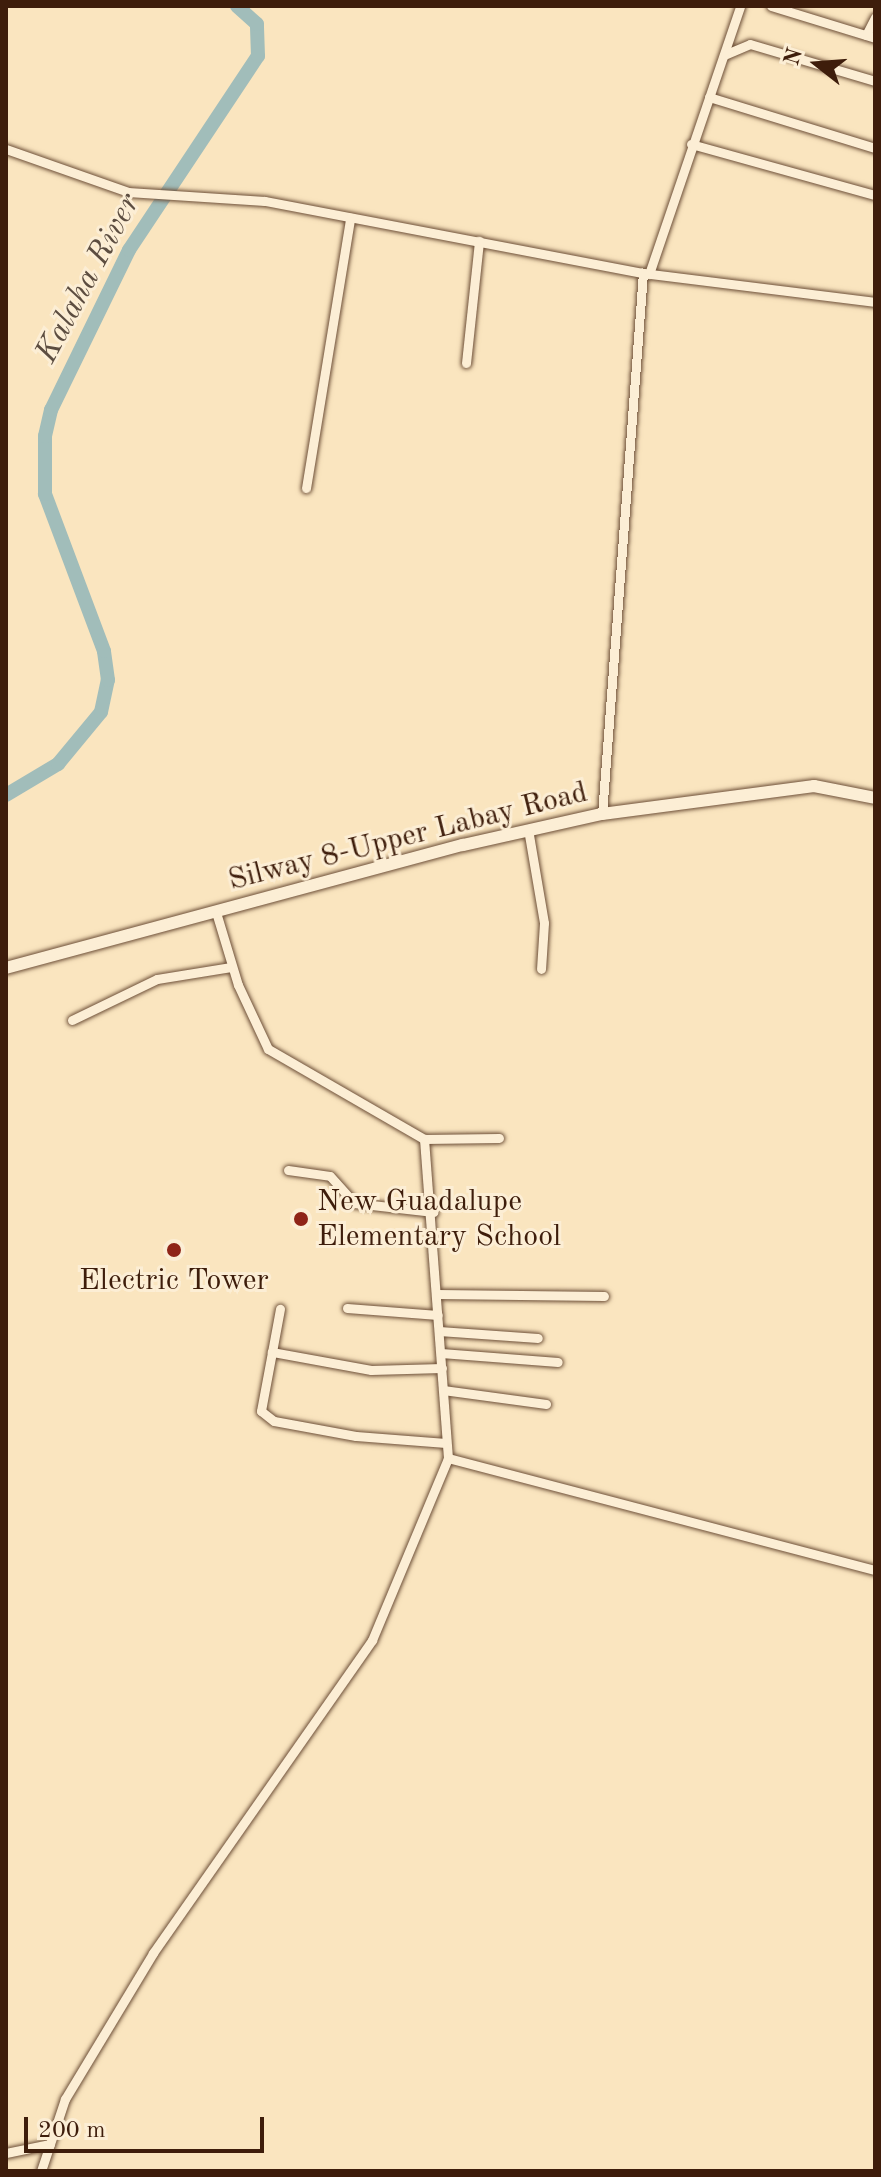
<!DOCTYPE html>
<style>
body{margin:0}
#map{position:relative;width:881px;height:2177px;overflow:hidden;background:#fae5bf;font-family:"Old Standard TT",serif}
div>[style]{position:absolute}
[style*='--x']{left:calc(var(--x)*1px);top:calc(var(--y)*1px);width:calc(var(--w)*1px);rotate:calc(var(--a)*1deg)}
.river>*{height:14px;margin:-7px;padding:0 7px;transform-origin:7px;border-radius:7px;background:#a1bdba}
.roads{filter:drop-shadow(0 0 2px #6d4f38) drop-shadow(0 0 2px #6d4f38)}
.street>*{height:9px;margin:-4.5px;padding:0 4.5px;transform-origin:4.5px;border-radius:4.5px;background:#fceed5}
.secondary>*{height:12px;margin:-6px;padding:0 6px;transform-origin:6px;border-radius:6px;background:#fceed5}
.dots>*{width:22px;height:22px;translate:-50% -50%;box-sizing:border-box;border:4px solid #fceed5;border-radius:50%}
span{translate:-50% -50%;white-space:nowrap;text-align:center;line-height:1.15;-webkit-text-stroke:6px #fceed5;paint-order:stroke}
.street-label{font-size:30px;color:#3e1d0b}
.poi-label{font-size:30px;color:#3e1d0b}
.left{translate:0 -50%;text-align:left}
.water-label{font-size:32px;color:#5c4d40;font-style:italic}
.frame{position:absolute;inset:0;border:8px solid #3e1d0b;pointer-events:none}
.north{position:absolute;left:777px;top:24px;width:80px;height:80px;-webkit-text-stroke:6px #fceed5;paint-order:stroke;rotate:287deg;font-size:22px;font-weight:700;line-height:32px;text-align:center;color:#3e1d0b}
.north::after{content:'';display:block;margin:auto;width:28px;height:36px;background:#3e1d0b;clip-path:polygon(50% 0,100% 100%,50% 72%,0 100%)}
.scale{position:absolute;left:24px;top:2117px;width:240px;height:36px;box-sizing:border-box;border:4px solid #3e1d0b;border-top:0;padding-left:10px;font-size:24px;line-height:28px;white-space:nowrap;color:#3e1d0b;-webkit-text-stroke:6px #fceed5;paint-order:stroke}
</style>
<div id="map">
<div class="river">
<div style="--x:6;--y:795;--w:61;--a:-30.8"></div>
<div style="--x:58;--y:764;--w:67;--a:-50.4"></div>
<div style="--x:101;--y:712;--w:33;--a:-78"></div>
<div style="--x:108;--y:680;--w:29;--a:-98"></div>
<div style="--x:104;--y:651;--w:168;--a:-110.6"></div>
<div style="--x:45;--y:494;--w:58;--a:-90"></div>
<div style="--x:45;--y:436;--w:27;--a:-77"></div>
<div style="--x:51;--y:410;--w:178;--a:-64"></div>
<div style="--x:129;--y:250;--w:233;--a:-56.4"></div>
<div style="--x:258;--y:56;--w:32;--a:-92"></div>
<div style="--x:257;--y:24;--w:27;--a:-138"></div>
</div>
<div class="roads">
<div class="street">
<div style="--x:771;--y:6;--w:109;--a:17.1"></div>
<div style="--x:866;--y:35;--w:20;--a:-63"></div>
<div style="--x:724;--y:55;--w:28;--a:-23"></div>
<div style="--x:750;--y:44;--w:130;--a:16.5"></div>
<div style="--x:709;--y:97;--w:174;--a:17.1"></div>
<div style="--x:691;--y:144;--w:191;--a:15.5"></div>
<div style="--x:6;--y:149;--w:129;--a:19.4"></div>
<div style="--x:128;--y:192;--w:137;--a:3.8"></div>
<div style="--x:265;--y:201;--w:385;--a:10.8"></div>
<div style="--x:643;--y:273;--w:234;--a:7.1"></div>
<div style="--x:649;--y:274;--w:283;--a:-71.2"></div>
<div style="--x:466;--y:363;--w:123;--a:-83.9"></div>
<div style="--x:306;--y:488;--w:274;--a:-80.7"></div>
<div style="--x:602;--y:814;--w:543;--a:-85.67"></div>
<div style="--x:528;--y:829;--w:95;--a:80.3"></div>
<div style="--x:544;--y:923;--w:46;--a:93.7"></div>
<div style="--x:72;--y:1020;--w:94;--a:-25.8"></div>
<div style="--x:157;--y:979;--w:75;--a:-9.2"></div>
<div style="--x:424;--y:1139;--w:75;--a:-0.8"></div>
<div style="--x:288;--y:1170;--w:42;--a:8.1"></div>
<div style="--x:330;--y:1176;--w:36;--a:48"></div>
<div style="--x:354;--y:1203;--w:80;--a:6.5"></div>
<div style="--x:437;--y:1294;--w:167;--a:0.7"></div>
<div style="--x:347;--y:1308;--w:91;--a:4.4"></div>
<div style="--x:439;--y:1331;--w:99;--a:4"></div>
<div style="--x:272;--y:1352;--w:44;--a:-79.5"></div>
<div style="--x:441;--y:1353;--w:117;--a:4.4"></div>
<div style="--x:442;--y:1368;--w:71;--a:178.4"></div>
<div style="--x:371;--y:1370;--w:101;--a:-169.7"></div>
<div style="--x:272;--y:1352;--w:60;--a:100.6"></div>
<div style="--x:261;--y:1411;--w:16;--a:38"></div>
<div style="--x:274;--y:1421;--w:83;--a:10.4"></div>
<div style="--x:356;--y:1436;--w:90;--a:4.4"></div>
<div style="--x:443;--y:1390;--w:104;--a:7.7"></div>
<div style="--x:448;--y:1458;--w:441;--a:14.7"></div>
<div style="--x:6;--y:2153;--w:45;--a:-11.6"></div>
<div style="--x:41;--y:2171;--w:76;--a:-71.6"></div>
<div style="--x:65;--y:2099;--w:170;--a:-58.9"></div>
<div style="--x:153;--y:1953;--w:382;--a:-55"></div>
<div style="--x:372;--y:1640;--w:197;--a:-67.3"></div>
<div style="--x:448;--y:1458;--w:320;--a:-94.3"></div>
<div style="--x:424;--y:1139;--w:180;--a:-150"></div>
<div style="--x:268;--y:1049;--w:71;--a:-115.1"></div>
<div style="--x:238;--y:985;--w:76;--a:-106.8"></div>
</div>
<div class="secondary">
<div style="--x:6;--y:968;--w:473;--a:-15.1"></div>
<div style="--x:463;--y:845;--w:142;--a:-12.6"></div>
<div style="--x:602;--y:814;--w:214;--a:-7.5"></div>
<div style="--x:814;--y:786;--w:62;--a:11.1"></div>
</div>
</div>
<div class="dots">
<div style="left:301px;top:1219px;background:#8f2418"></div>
<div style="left:174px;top:1250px;background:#8f2418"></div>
</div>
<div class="street-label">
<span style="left:408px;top:837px;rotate:-14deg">Silway 8-Upper Labay Road</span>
</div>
<div class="poi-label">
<span class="left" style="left:317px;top:1219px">New Guadalupe<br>Elementary School</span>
<span style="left:174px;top:1281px">Electric Tower</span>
</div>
<div class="water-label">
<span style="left:89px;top:279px;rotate:-62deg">Kalaha River</span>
</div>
<div class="frame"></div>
<div class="north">N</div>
<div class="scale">200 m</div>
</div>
